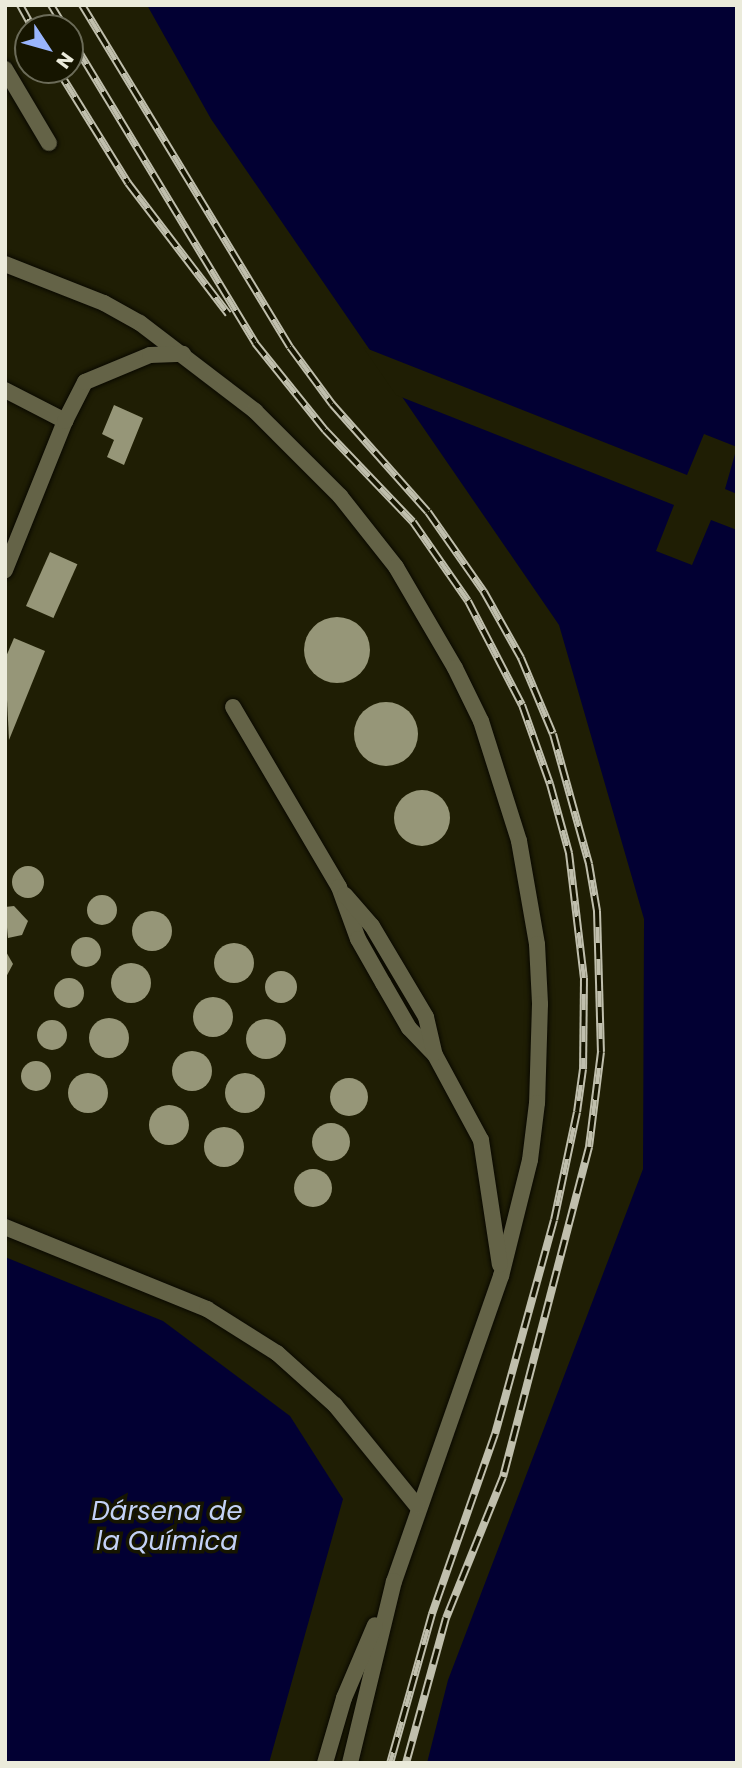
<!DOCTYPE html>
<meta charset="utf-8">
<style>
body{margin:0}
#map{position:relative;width:742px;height:1768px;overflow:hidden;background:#1f1e04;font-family:Poppins,sans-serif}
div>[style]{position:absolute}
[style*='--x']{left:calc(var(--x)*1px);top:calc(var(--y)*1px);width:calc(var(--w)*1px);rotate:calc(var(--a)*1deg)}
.water>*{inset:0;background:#020033}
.pier>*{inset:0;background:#1f1e04}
.building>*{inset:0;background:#969678;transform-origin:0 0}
.round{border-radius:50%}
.roads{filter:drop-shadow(0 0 2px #090800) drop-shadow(0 0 2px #090800)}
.service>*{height:16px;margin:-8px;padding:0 8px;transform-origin:8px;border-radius:8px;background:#646347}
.rail>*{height:8px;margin-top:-4px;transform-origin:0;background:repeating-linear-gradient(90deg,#161500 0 16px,#c0bfad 0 32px);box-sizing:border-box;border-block:2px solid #c0bfad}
span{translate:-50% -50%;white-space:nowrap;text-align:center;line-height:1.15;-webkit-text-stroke:7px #161500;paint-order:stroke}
.water-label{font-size:26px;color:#c3d1f6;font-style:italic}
.frame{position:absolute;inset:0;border:7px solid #ebebdb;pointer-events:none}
.north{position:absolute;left:14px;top:14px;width:70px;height:70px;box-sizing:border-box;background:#161500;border:2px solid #6b6b58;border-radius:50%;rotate:126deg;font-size:19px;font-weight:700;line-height:28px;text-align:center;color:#ebebdb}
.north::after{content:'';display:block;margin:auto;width:24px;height:32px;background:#99b5fd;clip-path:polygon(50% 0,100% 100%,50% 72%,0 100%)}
</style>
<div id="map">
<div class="water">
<div style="clip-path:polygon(147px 5px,737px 5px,737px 1763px,427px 1763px,448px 1680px,643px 1169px,644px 919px,559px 625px,211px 119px)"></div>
<div style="clip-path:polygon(5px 1257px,163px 1321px,290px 1416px,343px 1499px,269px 1763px,5px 1763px)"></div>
</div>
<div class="pier">
<div style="clip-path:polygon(363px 347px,687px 475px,704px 434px,737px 447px,725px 489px,737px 494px,737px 530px,711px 520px,692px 565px,656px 551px,674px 505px,396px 395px)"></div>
</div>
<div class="building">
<div style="clip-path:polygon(114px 405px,143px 418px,124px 465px,107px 457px,114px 440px,102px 434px)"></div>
<div style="left:50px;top:552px;width:30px;height:59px;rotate:24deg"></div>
<div class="round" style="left:304px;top:617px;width:66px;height:66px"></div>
<div style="clip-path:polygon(14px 638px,45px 651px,9px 740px,5px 659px)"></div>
<div class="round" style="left:354px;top:702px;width:64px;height:64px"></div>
<div class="round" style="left:394px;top:790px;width:56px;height:56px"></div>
<div class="round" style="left:12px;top:866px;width:32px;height:32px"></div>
<div class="round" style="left:87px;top:895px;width:30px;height:30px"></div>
<div style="clip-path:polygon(14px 906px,28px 921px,22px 935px,8px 938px,5px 907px)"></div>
<div class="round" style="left:132px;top:911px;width:40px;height:40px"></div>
<div class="round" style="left:71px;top:937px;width:30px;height:30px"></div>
<div class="round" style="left:214px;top:943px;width:40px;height:40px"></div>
<div style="clip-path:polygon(5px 950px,13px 964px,5px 979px)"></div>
<div class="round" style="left:111px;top:963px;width:40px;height:40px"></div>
<div class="round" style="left:265px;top:971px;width:32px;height:32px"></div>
<div class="round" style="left:54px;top:978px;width:30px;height:30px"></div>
<div class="round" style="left:193px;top:997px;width:40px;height:40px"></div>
<div class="round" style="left:89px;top:1018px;width:40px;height:40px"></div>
<div class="round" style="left:246px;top:1019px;width:40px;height:40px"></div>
<div class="round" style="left:37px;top:1020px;width:30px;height:30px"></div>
<div class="round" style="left:172px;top:1051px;width:40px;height:40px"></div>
<div class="round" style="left:21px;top:1061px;width:30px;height:30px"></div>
<div class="round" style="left:68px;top:1073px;width:40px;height:40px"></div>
<div class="round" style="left:225px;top:1073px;width:40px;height:40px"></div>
<div class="round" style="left:330px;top:1078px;width:38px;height:38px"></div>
<div class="round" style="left:149px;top:1105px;width:40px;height:40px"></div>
<div class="round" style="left:312px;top:1123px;width:38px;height:38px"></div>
<div class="round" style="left:204px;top:1127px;width:40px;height:40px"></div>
<div class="round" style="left:294px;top:1169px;width:38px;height:38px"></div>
</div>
<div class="roads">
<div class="service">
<div style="--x:5;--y:69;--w:86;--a:59.3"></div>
<div style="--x:5;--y:264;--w:106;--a:21.5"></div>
<div style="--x:104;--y:303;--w:41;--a:29.1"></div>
<div style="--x:140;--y:323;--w:145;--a:37.4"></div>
<div style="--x:255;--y:411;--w:120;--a:45"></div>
<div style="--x:340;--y:496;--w:90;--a:51.7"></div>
<div style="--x:396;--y:567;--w:117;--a:59.7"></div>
<div style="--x:455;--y:668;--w:59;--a:63.9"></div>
<div style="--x:481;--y:721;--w:126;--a:72.4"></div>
<div style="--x:519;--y:841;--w:105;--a:80.1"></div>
<div style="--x:537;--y:944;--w:60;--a:87.1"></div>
<div style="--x:540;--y:1004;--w:99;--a:91.7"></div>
<div style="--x:537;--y:1103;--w:57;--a:97"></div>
<div style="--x:530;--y:1160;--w:120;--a:104"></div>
<div style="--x:501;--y:1276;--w:323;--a:109.3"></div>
<div style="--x:394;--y:1581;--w:187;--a:103.6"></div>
<div style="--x:5;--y:390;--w:68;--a:27.3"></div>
<div style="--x:65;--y:421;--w:161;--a:111.9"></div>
<div style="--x:65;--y:421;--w:44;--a:-62.9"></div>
<div style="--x:85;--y:382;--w:70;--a:-22.6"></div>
<div style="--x:150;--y:355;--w:33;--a:-2"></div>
<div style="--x:233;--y:707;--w:209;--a:59.5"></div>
<div style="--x:339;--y:887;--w:55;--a:69.9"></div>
<div style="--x:358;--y:939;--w:51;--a:60.4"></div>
<div style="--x:383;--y:983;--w:52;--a:60"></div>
<div style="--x:409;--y:1028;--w:37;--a:46"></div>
<div style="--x:435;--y:1055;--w:97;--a:61.6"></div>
<div style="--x:481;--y:1140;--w:126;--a:81.4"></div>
<div style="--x:345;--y:895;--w:41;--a:48.9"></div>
<div style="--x:372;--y:926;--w:106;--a:59.3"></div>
<div style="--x:426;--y:1017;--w:37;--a:77"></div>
<div style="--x:5;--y:1227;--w:218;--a:22.1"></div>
<div style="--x:207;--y:1309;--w:83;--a:32.2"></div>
<div style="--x:277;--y:1353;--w:78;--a:41.9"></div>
<div style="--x:335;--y:1405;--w:130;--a:50.9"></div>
<div style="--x:325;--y:1763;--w:68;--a:-73.7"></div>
<div style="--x:344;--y:1698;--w:79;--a:-67"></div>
</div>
</div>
<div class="rail">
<div style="--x:20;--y:5;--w:26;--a:61"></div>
<div style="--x:51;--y:5;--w:27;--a:59"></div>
<div style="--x:82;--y:5;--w:400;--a:58.7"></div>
<div style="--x:290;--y:347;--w:71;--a:53.6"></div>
<div style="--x:332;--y:404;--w:144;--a:48.4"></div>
<div style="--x:428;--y:512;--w:98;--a:55"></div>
<div style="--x:484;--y:592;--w:76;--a:60.7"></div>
<div style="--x:521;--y:658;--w:82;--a:67.2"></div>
<div style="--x:553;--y:734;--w:135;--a:74.5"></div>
<div style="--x:589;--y:864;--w:48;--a:80.3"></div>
<div style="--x:597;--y:911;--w:141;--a:88.4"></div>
<div style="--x:601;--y:1052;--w:96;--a:97.2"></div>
<div style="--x:589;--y:1147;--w:341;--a:104.6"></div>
<div style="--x:503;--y:1477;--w:152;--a:112"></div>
<div style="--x:446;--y:1618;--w:150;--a:105.4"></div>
<div style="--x:70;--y:37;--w:358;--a:58.8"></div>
<div style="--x:255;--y:343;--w:112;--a:51.2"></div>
<div style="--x:325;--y:430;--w:127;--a:46.3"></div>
<div style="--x:413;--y:522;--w:96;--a:55.2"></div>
<div style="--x:468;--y:601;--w:117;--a:62.6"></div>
<div style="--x:522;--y:705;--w:84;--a:70.5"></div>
<div style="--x:550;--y:784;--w:72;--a:74.6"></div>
<div style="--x:569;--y:853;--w:126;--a:83.2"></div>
<div style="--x:584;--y:978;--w:91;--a:90.6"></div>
<div style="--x:583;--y:1069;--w:43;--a:97.9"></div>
<div style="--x:577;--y:1112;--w:110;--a:102"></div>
<div style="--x:554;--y:1220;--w:222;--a:105.4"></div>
<div style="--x:495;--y:1434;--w:191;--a:109.3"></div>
<div style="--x:432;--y:1614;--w:155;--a:105.7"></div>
<div style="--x:58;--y:70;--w:133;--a:58.2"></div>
<div style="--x:128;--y:183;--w:165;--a:52.6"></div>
</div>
<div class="water-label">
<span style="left:167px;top:1527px">Dársena de<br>la Química</span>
</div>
<div class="frame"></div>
<div class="north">N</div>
</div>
